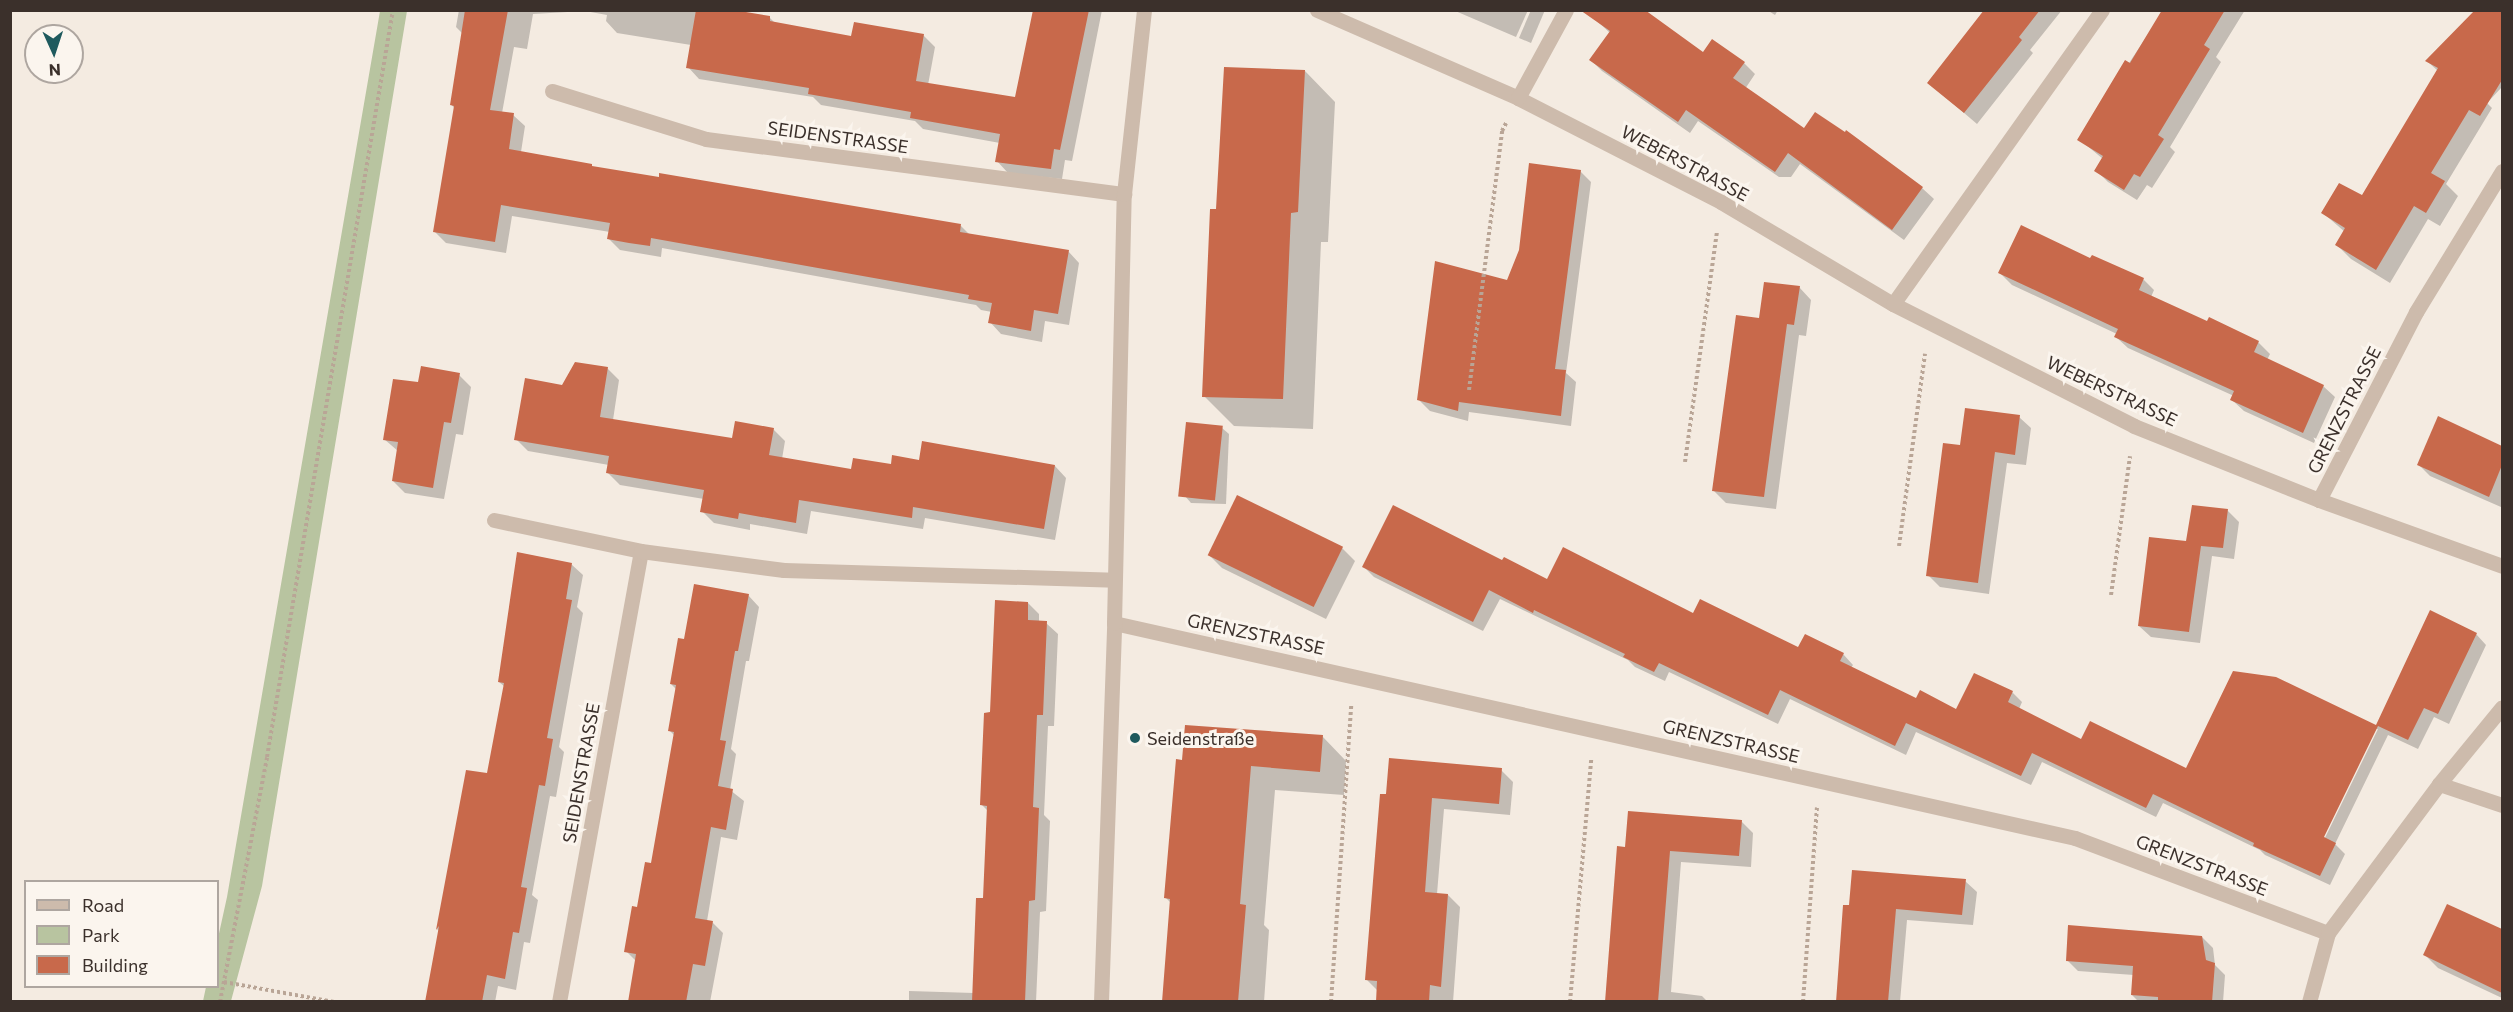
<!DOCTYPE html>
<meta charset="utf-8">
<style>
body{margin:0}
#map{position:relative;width:2513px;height:1012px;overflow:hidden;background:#f4ebe1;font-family:Commissioner,sans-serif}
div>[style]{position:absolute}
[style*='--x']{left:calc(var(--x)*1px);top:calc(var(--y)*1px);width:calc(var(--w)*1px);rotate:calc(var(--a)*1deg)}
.green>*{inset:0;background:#b8c4a0}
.shadow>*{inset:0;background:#0003}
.building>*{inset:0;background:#c8694b;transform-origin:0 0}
.path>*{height:4px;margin-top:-2px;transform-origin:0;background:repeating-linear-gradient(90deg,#b9a596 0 3px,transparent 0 6px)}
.street>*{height:15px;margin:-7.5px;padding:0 7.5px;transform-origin:7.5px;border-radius:7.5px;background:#cdbbac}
.dots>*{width:16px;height:16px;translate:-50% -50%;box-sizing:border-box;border:3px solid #fbf5ee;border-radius:50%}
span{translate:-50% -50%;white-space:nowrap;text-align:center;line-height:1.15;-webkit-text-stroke:6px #fbf5ee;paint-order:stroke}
.street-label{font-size:18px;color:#3b302b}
.poi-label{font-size:18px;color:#3b302b}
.left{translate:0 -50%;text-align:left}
.frame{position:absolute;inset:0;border:12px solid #3b302b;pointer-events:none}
.legend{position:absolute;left:24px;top:880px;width:195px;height:108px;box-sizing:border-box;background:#fbf5ee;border:2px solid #aea6a0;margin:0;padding:8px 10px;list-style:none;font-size:18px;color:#3b302b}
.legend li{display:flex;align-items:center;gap:12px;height:30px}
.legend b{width:30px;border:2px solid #aea6a0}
.north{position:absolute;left:24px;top:24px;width:60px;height:60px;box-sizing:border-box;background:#fbf5ee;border:2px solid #aea6a0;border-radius:50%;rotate:177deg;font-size:16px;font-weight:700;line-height:24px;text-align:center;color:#3b302b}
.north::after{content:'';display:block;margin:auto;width:21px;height:27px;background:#1f5a5e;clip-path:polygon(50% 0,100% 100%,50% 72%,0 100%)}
</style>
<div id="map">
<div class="green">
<div style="clip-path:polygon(380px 11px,407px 11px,262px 886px,231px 1001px,203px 1001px,206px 987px,218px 986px,218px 938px,227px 897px)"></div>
</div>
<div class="shadow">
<div style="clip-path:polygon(459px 10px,725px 10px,770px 18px,776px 24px,853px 37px,923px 35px,935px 47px,928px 85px,1016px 99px,1034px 10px,1102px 10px,1072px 161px,1065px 160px,1062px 179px,1008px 173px,997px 161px,1000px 143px,923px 129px,915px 121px,821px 105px,813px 97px,699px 79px,688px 67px,691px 45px,617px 33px,606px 21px,607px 15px,585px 11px,533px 14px,527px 49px,514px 47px,502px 113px,513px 115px,525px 126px,521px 152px,594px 168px,961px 226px,970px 235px,1068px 251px,1079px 263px,1069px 325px,1045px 321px,1042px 342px,1001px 334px,990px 322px,992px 312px,981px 310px,976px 305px,662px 248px,661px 257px,620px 250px,608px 238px,610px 232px,512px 216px,506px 253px,446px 243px,435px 232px,455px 109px,451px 104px,463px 34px,456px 27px)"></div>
<div style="clip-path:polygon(1453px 10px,1528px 10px,1516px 37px)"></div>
<div style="clip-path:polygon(1531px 10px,1545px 10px,1531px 43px,1519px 38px)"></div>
<div style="clip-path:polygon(1767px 10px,1778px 10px,1775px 15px)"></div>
<div style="clip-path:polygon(1986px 10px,2062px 10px,2030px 50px,2033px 53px,1977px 124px,1929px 83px)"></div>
<div style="clip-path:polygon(2164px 10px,2245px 10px,2216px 57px,2221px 62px,2170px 147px,2175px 152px,2152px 188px,2147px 185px,2137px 200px,2108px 182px,2096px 170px,2103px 159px,2079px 139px)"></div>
<div style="clip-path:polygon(2476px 10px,2502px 10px,2502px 87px,2487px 103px,2492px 108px,2446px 184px,2458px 196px,2440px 226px,2428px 219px,2390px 283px,2351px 259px,2337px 245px,2345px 232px,2323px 213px,2362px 197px,2438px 71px,2427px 61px)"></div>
<div style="clip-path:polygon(1596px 20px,1703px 54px,1744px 63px,1755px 74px,1745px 89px,1804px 130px,1922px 188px,1934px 199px,1904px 240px,1800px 164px,1791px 177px,1779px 177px,1698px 121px,1690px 133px,1602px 71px,1591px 60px,1610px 33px)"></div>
<div style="clip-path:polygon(1305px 71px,1335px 102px,1328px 242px,1321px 242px,1313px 429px,1234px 426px,1204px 396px,1218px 211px)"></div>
<div style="clip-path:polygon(1580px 171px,1591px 182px,1566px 373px,1576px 382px,1571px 426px,1469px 412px,1468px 421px,1430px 411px,1419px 400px,1508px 282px)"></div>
<div style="clip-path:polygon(2091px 260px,2143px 279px,2154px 290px,2151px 297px,2207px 323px,2209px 319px,2258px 342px,2270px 354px,2267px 360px,2323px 386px,2335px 397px,2314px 443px,2244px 411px,2232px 400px,2234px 396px,2128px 348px,2116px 337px,2117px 334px,2012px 285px,2000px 273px)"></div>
<div style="clip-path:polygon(1799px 287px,1811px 300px,1806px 336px,1799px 335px,1776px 509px,1726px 503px,1714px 491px,1760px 319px)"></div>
<div style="clip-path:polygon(607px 368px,619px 380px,613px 420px,733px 440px,773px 429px,785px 441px,782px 459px,852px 471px,921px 461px,1055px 466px,1066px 478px,1055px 540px,925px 518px,923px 529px,811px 511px,807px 534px,750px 524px,750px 530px,714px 523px,702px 511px,704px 499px,620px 485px,608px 473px,609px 465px,528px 451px,516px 439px,562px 386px)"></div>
<div style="clip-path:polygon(459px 375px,471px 387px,463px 435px,456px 434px,444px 499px,405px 493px,393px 481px,398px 451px,384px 439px,420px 384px)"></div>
<div style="clip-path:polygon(2019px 417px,2031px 428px,2026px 465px,2007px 463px,1989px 594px,1940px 587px,1928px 575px,1961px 447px)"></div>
<div style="clip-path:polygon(2439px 418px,2502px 447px,2501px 507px,2430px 476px,2418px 464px)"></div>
<div style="clip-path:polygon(1222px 428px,1229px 434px,1226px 504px,1191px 503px,1185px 496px)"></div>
<div style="clip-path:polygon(2227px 510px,2239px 522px,2234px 559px,2212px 556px,2200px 643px,2151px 637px,2139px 626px,2187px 543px)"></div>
<div style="clip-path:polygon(1342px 548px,1355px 561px,1326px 619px,1222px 568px,1209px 555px)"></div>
<div style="clip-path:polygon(evenodd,1503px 562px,1548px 581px,1693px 615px,1799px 649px,1843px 654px,1853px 665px,1851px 668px,1917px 700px,1956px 711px,2012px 692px,2022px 702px,2019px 709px,2082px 741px,2187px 770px,2376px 727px,2476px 634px,2486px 645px,2449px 724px,2434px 717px,2418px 749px,2388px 735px,2335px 844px,2345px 854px,2330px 885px,2265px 855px,2260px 850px,2163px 803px,2156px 817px,2042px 762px,2031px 785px,1916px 732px,1906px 755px,1790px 699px,1778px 724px,1669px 672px,1665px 681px,1635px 667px,1628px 660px,1500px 599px,1483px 631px,1374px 577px,1364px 567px,1503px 562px,2374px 729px,2378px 729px,2322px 844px,2320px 843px,2374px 729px)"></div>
<div style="clip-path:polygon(571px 564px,583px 575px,577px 607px,583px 613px,559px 747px,564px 752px,556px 797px,550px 796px,532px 895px,538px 900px,530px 943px,524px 942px,516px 990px,498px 986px,495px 1002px,427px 1002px,440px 932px,437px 929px,468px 771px,489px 775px,505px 687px,499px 682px)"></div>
<div style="clip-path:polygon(748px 595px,759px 607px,749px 661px,746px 661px,731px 749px,736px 754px,730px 790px,744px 801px,737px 840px,721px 837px,707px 921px,712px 922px,723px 933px,710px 1002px,631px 1002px,637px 962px,626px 951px,652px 864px,675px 736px,670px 731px,677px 690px,671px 684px,685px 641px)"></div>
<div style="clip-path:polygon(1028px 603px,1039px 614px,1039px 622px,1046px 623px,1058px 634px,1054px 726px,1048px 726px,1044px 815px,1050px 821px,1046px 911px,1040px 912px,1036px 1002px,909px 1002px,909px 991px,974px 993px,984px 900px,988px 811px,982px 805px,992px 714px)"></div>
<div style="clip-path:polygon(1322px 736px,1346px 761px,1344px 795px,1275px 790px,1264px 925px,1269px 930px,1264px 1002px,1163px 1002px,1171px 903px,1166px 898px,1177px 761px)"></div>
<div style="clip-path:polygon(1501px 770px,1513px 782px,1510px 815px,1444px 809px,1437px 894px,1448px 895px,1460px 907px,1453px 1002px,1377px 1002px,1378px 991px,1367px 980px,1381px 796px)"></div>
<div style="clip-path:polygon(1741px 821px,1753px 833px,1751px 867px,1681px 862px,1671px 992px,1702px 996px,1708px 1002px,1607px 1002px,1627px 848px)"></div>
<div style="clip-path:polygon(1965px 881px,1977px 892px,1973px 925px,1907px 920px,1900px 1002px,1837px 1002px,1850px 907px)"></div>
<div style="clip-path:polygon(2448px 906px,2502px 931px,2502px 998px,2438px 968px,2425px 955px)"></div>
<div style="clip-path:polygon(2202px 937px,2213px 948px,2215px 965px,2225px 975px,2223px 1002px,2139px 1002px,2132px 995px,2134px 975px,2078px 971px,2067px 960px)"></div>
</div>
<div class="building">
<div style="clip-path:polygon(465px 10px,508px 10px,490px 110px,514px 113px,509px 149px,592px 164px,592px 166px,659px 177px,659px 173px,961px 224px,960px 232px,1069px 250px,1058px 314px,1034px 310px,1031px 331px,988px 323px,992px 303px,968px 299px,969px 295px,651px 238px,650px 246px,629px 243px,607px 239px,610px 223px,501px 205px,495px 242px,433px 232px,454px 106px,450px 105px)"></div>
<div style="clip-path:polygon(696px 10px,734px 10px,770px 16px,770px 21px,851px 36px,854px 22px,924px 34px,916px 81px,1015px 97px,1033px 10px,1089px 10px,1060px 150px,1054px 149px,1051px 169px,995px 162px,1000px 134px,910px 118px,911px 112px,808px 94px,809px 88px,686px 68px)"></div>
<div style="clip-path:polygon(1580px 10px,1645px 10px,1703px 52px,1712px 39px,1745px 62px,1733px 78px,1769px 103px,1804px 128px,1815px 112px,1845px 132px,1846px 130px,1923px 187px,1892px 230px,1788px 153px,1775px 172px,1686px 110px,1678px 122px,1589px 60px,1610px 31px)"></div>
<div style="clip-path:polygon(1984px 10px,2040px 10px,2019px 37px,2022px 40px,1964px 113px,1927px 83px)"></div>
<div style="clip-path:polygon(2162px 10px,2225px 10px,2204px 45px,2210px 49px,2158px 135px,2164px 139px,2140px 177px,2134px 174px,2124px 190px,2094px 171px,2103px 156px,2077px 140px,2125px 60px,2130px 63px)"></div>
<div style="clip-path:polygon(2475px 10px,2502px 10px,2502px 80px,2480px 116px,2469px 110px,2431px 173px,2445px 181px,2426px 213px,2414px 206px,2376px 270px,2335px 245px,2345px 228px,2321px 213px,2339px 183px,2362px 195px,2438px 68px,2425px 61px)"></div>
<div style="clip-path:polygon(1224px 67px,1305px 70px,1298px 212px,1291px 213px,1283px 399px,1202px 397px,1210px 209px,1216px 209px)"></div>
<div style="clip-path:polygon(1529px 163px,1581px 170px,1555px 369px,1566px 370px,1561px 416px,1459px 402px,1458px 411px,1417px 400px,1435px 261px,1507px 280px,1519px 250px)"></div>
<div style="clip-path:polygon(2021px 225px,2090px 258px,2092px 255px,2144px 278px,2139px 290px,2207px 321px,2209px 317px,2259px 341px,2254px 352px,2324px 385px,2303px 433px,2230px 400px,2234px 391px,2114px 337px,2118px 329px,1998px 273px)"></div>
<div style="clip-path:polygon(1764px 282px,1800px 286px,1794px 325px,1787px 324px,1764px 497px,1712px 491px,1736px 315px,1759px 318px)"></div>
<div style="clip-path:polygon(575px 362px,608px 367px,600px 417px,732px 438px,735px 421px,774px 428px,769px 455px,851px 469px,853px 458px,891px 464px,892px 455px,919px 460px,922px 441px,1055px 465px,1044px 529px,913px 507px,912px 518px,799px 500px,796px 523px,739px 513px,738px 519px,700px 512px,704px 490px,606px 473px,609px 456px,514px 440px,525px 378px,562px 385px)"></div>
<div style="clip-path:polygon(421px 366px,460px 373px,451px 423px,444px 422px,433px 488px,392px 481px,398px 442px,383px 440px,393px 379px,418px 382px)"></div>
<div style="clip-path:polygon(1965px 408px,2020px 415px,2015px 455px,1995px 452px,1978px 583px,1926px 576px,1943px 443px,1960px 445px)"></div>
<div style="clip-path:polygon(2438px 416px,2502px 446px,2502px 465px,2489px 497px,2417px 465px)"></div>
<div style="left:1186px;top:422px;width:37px;height:75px;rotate:6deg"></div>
<div style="left:1237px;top:495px;width:118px;height:67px;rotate:26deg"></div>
<div style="clip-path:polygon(1393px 505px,1502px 560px,1504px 557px,1547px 579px,1563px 547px,1693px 613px,1700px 599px,1798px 647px,1805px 634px,1844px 653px,1840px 661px,1916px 698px,1920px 690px,1956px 709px,1974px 673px,2013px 691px,2008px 702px,2081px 739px,2090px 721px,2186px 768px,2233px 671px,2276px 677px,2376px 725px,2430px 610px,2477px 633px,2438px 714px,2424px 708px,2408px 740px,2378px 726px,2324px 837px,2336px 843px,2320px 876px,2253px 846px,2254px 843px,2153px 794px,2146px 808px,2032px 753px,2021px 776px,1906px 723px,1895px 746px,1780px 690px,1768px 715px,1659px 663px,1654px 672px,1623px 657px,1625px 654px,1534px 610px,1533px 613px,1489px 590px,1473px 622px,1362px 567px)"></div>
<div style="clip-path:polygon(2192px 505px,2228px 509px,2223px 548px,2201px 546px,2189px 632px,2138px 626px,2149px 537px,2186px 541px)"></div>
<div style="clip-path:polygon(517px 552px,572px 563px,566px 599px,572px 600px,547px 738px,553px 739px,545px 786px,539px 785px,521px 887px,527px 888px,519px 933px,513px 932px,505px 979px,487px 975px,482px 1002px,425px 1002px,439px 926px,436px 930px,466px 770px,487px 773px,504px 683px,498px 682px)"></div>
<div style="clip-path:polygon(694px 584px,749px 594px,738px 651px,735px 651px,720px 740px,726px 741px,718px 786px,733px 789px,726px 830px,711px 827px,695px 918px,713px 921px,705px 966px,693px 964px,686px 1002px,628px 1002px,636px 954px,624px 952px,632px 906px,637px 907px,645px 862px,651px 863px,674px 732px,668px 731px,676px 685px,670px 684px,678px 638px,684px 639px)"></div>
<div style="clip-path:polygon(995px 600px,1028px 602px,1028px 620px,1047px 621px,1043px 715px,1037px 715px,1033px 807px,1039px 808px,1037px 855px,1035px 900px,1029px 901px,1025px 1002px,972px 1002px,976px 898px,983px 898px,987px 806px,980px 805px,984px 713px,990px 712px)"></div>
<div style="clip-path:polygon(1185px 725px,1323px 735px,1320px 772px,1251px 766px,1240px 904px,1246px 905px,1238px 1002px,1162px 1002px,1170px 899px,1164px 898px,1176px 759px,1182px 760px)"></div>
<div style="clip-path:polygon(1389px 758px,1502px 768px,1499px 804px,1432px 798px,1425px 892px,1448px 894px,1441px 987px,1430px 985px,1429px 1002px,1376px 1002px,1377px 981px,1365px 980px,1380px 794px,1386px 794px)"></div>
<div style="clip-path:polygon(1628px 811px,1742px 820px,1739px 856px,1670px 851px,1658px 1002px,1605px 1002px,1617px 846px,1625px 847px)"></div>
<div style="clip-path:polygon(1852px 870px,1966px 879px,1962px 915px,1896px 909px,1888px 1002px,1836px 1002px,1843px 905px,1849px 905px)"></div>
<div style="clip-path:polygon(2447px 904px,2502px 929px,2502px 993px,2423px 955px)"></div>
<div style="clip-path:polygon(2068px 925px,2202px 936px,2206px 960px,2215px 963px,2212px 1002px,2158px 1002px,2158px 997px,2131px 995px,2133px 966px,2066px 961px)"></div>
</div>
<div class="path">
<div style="--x:1469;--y:390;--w:261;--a:-82.7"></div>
<div style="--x:1502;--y:131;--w:9;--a:-63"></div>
<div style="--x:1685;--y:462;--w:232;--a:-82.1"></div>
<div style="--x:1899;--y:546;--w:194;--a:-82.3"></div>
<div style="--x:2111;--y:595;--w:140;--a:-82.2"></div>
<div style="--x:224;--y:982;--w:112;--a:10.3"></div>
<div style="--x:220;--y:1002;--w:249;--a:-79.1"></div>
<div style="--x:267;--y:757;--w:758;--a:-80.43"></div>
<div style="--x:1331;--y:1002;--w:298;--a:-86.1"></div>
<div style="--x:1570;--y:1002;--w:243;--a:-85"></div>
<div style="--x:1803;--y:1002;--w:195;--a:-85.9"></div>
</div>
<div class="street">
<div style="--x:1317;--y:10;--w:219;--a:23.6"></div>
<div style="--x:1518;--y:98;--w:228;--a:27.1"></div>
<div style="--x:1721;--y:202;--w:200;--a:30.7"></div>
<div style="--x:1893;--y:304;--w:270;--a:26.8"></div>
<div style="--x:2134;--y:426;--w:199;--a:21.8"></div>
<div style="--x:2319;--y:500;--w:195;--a:19.8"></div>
<div style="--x:552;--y:91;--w:161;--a:17.3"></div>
<div style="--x:706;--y:139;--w:422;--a:7.5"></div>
<div style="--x:1518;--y:98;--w:100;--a:-61.4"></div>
<div style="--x:1893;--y:304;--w:361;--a:-54.6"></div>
<div style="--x:2319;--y:500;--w:212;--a:-62.7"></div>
<div style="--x:2416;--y:312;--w:165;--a:-58.6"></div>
<div style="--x:494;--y:520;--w:150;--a:11.9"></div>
<div style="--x:1114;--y:623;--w:985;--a:12.61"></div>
<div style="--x:2075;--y:838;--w:270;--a:20.6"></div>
<div style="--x:2439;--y:784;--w:66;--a:18.4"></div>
<div style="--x:559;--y:1002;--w:458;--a:-79.7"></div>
<div style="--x:641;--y:551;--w:144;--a:7.6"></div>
<div style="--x:784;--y:570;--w:330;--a:1.7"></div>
<div style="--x:1101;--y:1002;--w:379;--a:-88"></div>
<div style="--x:1114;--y:623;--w:429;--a:-88.7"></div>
<div style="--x:1124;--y:194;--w:185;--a:-83.8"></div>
<div style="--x:2309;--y:1002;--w:72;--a:-74.6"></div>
<div style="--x:2328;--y:933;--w:186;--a:-53.3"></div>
<div style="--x:2439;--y:784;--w:99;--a:-50.7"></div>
</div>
<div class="dots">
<div style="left:1135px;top:738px;background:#1f5a5e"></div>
</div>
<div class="street-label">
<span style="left:838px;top:137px;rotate:8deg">SEIDENSTRASSE</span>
<span style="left:1685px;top:163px;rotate:28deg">WEBERSTRASSE</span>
<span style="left:2112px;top:391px;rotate:25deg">WEBERSTRASSE</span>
<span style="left:2344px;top:410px;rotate:-63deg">GRENZSTRASSE</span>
<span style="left:1256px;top:634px;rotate:12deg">GRENZSTRASSE</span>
<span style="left:1731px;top:741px;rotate:13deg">GRENZSTRASSE</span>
<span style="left:581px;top:773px;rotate:-80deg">SEIDENSTRASSE</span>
<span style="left:2202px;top:865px;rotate:21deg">GRENZSTRASSE</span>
</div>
<div class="poi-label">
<span class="left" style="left:1147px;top:738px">Seidenstraße</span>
</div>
<div class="frame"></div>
<ul class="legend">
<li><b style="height:8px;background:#cdbbac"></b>Road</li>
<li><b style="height:16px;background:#b8c4a0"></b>Park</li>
<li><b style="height:16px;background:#c8694b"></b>Building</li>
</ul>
<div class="north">N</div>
</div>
